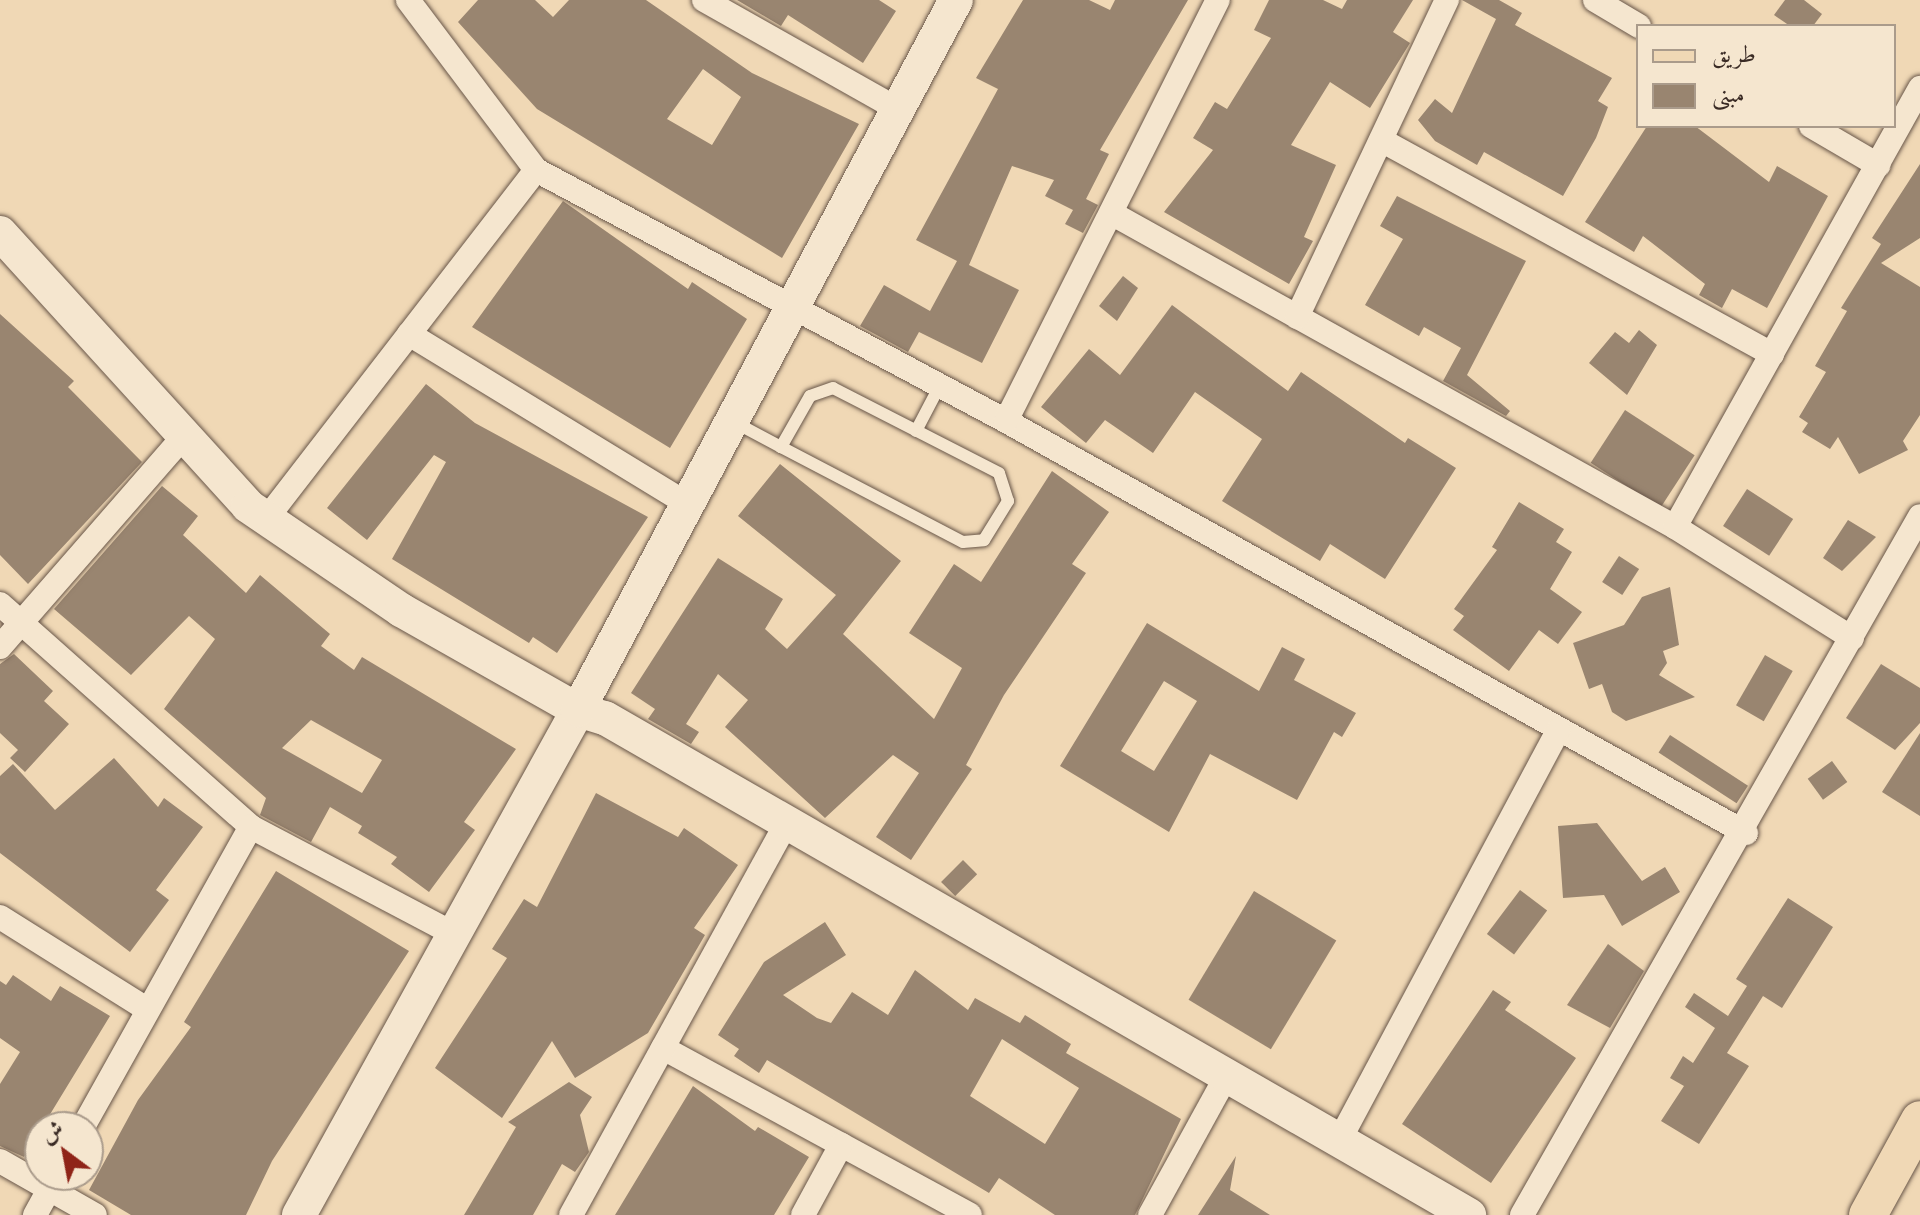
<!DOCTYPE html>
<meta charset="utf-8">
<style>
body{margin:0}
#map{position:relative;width:1920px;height:1215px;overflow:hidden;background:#f0d8b5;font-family:"IM FELL Double Pica",Amiri,serif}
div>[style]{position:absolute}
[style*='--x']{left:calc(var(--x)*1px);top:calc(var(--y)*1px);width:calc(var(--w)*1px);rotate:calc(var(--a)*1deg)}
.building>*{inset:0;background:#998570;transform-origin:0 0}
.roads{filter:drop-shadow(0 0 2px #685649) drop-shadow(0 0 2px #685649)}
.lane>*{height:12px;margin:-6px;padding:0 6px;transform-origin:6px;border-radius:6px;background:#f5e6cf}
.street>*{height:24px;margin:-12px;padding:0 12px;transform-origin:12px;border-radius:12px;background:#f5e6cf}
.secondary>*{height:34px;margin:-17px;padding:0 17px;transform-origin:17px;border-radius:17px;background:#f5e6cf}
.primary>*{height:38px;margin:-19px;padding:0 19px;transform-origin:19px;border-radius:19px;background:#f0d8b5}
span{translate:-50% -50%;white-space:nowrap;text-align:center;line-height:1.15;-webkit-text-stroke:6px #f5e6cf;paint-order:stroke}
.legend{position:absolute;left:1636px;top:24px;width:260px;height:104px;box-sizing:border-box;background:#f5e6cf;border:2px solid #aa9b8b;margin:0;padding:10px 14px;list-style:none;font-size:24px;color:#3a2b25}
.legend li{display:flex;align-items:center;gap:16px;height:40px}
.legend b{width:40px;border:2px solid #aa9b8b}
.north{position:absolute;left:24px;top:1111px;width:80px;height:80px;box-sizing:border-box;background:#f5e6cf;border:2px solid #aa9b8b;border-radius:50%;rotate:328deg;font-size:22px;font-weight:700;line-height:32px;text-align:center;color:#3a2b25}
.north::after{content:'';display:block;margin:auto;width:28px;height:36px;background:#8f2418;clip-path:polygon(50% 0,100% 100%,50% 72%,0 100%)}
</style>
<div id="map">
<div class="building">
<div style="clip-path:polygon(evenodd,478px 0,535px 0,553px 17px,569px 0,646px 0,752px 73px,859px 124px,782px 258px,537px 109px,458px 22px,478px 0,703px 69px,741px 97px,712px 145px,667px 119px,703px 69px)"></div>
<div style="clip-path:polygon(737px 0,879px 0,896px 11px,863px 63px,788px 15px,781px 26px)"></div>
<div style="clip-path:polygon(1023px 0,1089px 0,1110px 10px,1115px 0,1188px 0,1100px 150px,1109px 154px,1086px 199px,1098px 205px,1083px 233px,1065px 224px,1073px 210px,1045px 196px,1054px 180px,1012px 166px,969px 265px,1019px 290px,982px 363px,919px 332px,908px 352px,860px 326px,884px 285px,930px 311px,957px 261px,916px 240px,998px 89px,976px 78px)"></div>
<div style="clip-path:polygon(1269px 0,1323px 0,1342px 9px,1347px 0,1413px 0,1393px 32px,1410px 43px,1370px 108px,1330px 82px,1291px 145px,1336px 165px,1304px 237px,1313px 241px,1289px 284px,1164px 212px,1213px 150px,1193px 138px,1215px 102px,1227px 109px,1271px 38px,1254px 30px)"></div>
<div style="clip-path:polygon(1462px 0,1499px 0,1522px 13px,1515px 25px,1612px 78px,1598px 101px,1608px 107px,1596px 138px,1563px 196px,1484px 152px,1477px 165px,1435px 141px,1418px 120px,1435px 99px,1452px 113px,1496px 19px)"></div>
<div style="clip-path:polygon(1785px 0,1804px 0,1822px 14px,1813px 26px,1790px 26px,1774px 15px)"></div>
<div style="clip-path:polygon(1647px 126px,1695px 126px,1769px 182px,1777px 166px,1828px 196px,1767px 308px,1732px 289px,1722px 308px,1699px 295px,1705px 284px,1643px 236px,1634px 252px,1585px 222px)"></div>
<div style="clip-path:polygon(1920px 164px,1920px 238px,1881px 263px,1920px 287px,1920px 415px,1903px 441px,1908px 450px,1859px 474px,1838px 437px,1830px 449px,1802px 432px,1808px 423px,1799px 417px,1826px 372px,1815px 366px,1847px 311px,1841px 308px,1881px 244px,1872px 238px)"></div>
<div style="clip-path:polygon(1397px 196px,1526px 261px,1467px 375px,1510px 411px,1506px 416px,1443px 381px,1461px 348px,1424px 327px,1419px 336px,1365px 305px,1403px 239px,1380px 226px)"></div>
<div style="clip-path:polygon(563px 201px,688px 289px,692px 282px,747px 319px,670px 448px,472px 327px)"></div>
<div style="clip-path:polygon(1123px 276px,1138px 288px,1117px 321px,1099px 306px)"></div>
<div style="clip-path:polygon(1172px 305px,1288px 391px,1301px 372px,1405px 443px,1408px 438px,1456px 468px,1385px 579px,1330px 544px,1320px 561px,1222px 501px,1262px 439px,1195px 392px,1153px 453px,1105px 420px,1086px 443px,1041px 407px,1089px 349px,1120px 375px)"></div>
<div style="clip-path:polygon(0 314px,74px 381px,68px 387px,142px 462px,28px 584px,0 555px)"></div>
<div style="clip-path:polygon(1639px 330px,1657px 345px,1627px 395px,1589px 363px,1615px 332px,1629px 343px)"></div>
<div style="clip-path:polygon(426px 384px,475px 423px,648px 517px,557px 653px,533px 637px,529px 643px,392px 559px,446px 462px,434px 455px,367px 540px,327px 508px)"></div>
<div style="left:1625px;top:410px;width:83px;height:63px;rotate:33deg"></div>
<div style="clip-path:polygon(780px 464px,901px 561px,843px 634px,934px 719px,962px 668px,909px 633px,954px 564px,981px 582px,1052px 471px,1109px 512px,1072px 564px,1086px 573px,1004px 695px,966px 765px,972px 769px,911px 860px,876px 837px,919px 773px,893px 755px,825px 818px,725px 727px,748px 700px,718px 674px,686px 724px,699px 732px,691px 744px,648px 719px,655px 709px,631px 693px,718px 558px,783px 599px,765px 629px,787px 649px,836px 595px,738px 516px)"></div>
<div style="clip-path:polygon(evenodd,162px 486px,198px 516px,183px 535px,246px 593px,260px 575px,330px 634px,321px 646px,354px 670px,362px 657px,516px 749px,464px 822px,475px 830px,429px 892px,391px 864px,397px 857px,358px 833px,362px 826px,330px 807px,311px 842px,260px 815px,266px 798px,164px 709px,215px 639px,189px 616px,131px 675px,54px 609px,162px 486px,311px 720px,382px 760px,362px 793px,282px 748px,311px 720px)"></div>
<div style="left:1747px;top:489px;width:55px;height:44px;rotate:33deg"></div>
<div style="clip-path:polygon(1519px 502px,1564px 529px,1556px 542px,1572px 552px,1550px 589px,1582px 612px,1558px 644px,1539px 630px,1509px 671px,1453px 630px,1464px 616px,1454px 609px,1497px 550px,1492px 547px)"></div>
<div style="clip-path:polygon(1848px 520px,1876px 537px,1842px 571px,1823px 558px)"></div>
<div style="left:1619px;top:556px;width:24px;height:31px;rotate:33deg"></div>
<div style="clip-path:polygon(1670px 587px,1679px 645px,1663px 651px,1667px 663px,1659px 675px,1695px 697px,1626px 721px,1612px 712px,1602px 684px,1589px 689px,1573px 643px,1624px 625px,1642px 597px)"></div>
<div style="clip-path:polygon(evenodd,1147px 623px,1259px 691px,1282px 647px,1305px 659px,1294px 680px,1356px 713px,1342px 737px,1334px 732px,1297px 800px,1210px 754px,1169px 832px,1060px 766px,1147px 623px,1164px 681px,1197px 701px,1154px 771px,1121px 751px,1164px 681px)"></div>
<div style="clip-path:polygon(14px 654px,53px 691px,44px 701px,69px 724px,25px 772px,10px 758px,18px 750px,0 733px,0 664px)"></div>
<div style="left:1765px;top:655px;width:32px;height:58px;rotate:30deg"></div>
<div style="clip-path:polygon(1881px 664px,1920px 688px,1920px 723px,1895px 750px,1846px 718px)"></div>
<div style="clip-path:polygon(1920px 733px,1920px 816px,1882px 792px)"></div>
<div style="left:1670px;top:735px;width:93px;height:21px;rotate:33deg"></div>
<div style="clip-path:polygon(114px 758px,158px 807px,164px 798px,203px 827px,156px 890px,169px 900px,130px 952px,0 853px,0 776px,13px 764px,55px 810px)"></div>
<div style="left:1832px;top:761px;width:26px;height:30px;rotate:54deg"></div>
<div style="clip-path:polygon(596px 793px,678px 837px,684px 828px,738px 865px,694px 928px,705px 935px,648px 1033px,575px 1078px,552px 1041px,502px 1118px,435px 1068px,507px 958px,492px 949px,524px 899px,537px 907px)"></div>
<div style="clip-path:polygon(1597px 823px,1642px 881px,1665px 867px,1680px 892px,1622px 926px,1604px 895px,1563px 898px,1558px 826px)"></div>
<div style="left:963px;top:860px;width:20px;height:31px;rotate:45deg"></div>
<div style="clip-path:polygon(276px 871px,409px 951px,272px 1161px,246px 1215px,131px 1215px,89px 1190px,138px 1100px,191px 1027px,184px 1022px)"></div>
<div style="left:1520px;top:890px;width:34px;height:55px;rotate:37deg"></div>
<div style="left:1254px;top:891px;width:96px;height:127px;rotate:31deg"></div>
<div style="clip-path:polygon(1788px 898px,1833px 927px,1782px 1008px,1763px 996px,1727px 1053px,1749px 1066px,1699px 1144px,1661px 1121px,1684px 1086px,1670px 1078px,1683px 1056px,1693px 1063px,1715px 1028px,1685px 1007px,1694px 993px,1728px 1016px,1747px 986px,1736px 979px)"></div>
<div style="clip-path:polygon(evenodd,825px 922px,846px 955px,783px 995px,817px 1018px,831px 1023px,852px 992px,888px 1015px,915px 970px,968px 1010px,975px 998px,1020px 1023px,1025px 1015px,1071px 1044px,1066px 1053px,1181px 1119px,1135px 1215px,1055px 1215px,999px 1178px,989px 1193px,767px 1060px,759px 1073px,734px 1056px,739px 1049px,718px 1035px,764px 962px,825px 922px,1002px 1039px,1079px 1088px,1045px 1144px,970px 1096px,1002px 1039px)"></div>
<div style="clip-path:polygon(1608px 944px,1644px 971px,1610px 1028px,1567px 1005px)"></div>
<div style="clip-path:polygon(13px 975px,51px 1001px,60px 986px,110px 1016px,24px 1157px,0 1146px,0 1084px,20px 1052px,0 1038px,0 981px,6px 985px)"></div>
<div style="clip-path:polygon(1493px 990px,1511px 1002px,1505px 1010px,1576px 1058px,1491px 1183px,1402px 1124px)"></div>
<div style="clip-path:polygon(569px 1082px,592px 1097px,580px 1115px,589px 1152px,575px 1172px,562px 1164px,533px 1215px,464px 1215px,516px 1127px,508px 1122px)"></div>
<div style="clip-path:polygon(693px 1086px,755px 1131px,758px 1127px,809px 1157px,774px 1215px,615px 1215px)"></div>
<div style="clip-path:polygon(1236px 1156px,1230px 1190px,1270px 1215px,1198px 1215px)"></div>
</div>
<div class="roads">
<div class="lane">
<div style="--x:736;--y:423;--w:51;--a:28.1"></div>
<div style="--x:781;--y:447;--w:205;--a:27.6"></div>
<div style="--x:963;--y:542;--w:21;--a:-5"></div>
<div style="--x:984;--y:540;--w:46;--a:-58.4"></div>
<div style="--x:1008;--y:501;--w:29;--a:-108"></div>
<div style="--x:999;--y:473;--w:186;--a:-152.9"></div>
<div style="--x:833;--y:388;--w:24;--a:161"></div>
<div style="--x:810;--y:396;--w:59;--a:119.6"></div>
<div style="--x:916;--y:431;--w:52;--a:-62.4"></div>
</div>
<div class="street">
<div style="--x:408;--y:0;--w:213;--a:53"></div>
<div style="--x:536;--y:170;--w:533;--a:28.1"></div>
<div style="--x:1006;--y:421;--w:847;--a:29.11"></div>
<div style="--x:704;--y:0;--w:224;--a:29.4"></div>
<div style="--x:1595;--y:0;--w:51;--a:30.6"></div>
<div style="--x:1811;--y:126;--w:78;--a:30.2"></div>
<div style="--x:1381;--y:140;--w:446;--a:28.7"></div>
<div style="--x:1111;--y:213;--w:646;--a:29.11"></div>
<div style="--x:1675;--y:527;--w:209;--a:32.1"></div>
<div style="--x:1297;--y:317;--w:351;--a:-64.7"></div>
<div style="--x:409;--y:334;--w:327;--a:31.4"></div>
<div style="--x:1006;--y:421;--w:471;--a:-63.3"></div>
<div style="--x:267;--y:518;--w:440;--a:-52.3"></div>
<div style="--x:1675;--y:527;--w:503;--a:-60.83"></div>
<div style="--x:0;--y:604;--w:336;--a:41.6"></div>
<div style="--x:251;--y:827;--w:229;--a:27.8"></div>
<div style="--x:0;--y:647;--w:280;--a:-48.9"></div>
<div style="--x:0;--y:917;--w:171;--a:32.1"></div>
<div style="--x:663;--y:1048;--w:349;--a:28.5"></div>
<div style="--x:83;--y:1127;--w:344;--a:-60.8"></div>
<div style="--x:1339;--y:1141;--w:465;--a:-61.9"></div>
<div style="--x:0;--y:1161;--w:109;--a:29.6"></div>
<div style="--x:35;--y:1215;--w:46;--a:-61.2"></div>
<div style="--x:571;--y:1215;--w:443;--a:-61.2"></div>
<div style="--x:803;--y:1215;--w:80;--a:-61.5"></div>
<div style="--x:1150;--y:1215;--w:158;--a:-61.2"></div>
<div style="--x:1522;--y:1215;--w:804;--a:-60.34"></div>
</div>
<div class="secondary">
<div style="--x:0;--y:233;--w:369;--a:47.7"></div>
<div style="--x:248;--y:506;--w:185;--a:34.2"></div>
<div style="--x:401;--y:610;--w:203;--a:29.5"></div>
<div style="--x:578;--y:710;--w:28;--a:17"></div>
<div style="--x:605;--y:718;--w:997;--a:29.91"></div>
<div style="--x:299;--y:1215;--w:577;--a:-61.08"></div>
<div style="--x:578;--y:710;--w:804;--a:-61.97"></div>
</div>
<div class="primary">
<div style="--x:1868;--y:1215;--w:108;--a:-61.3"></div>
</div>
</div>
<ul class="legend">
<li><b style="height:10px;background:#f0d8b5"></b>طريق</li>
<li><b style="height:22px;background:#998570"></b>مبنى</li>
</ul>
<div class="north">ش</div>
</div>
